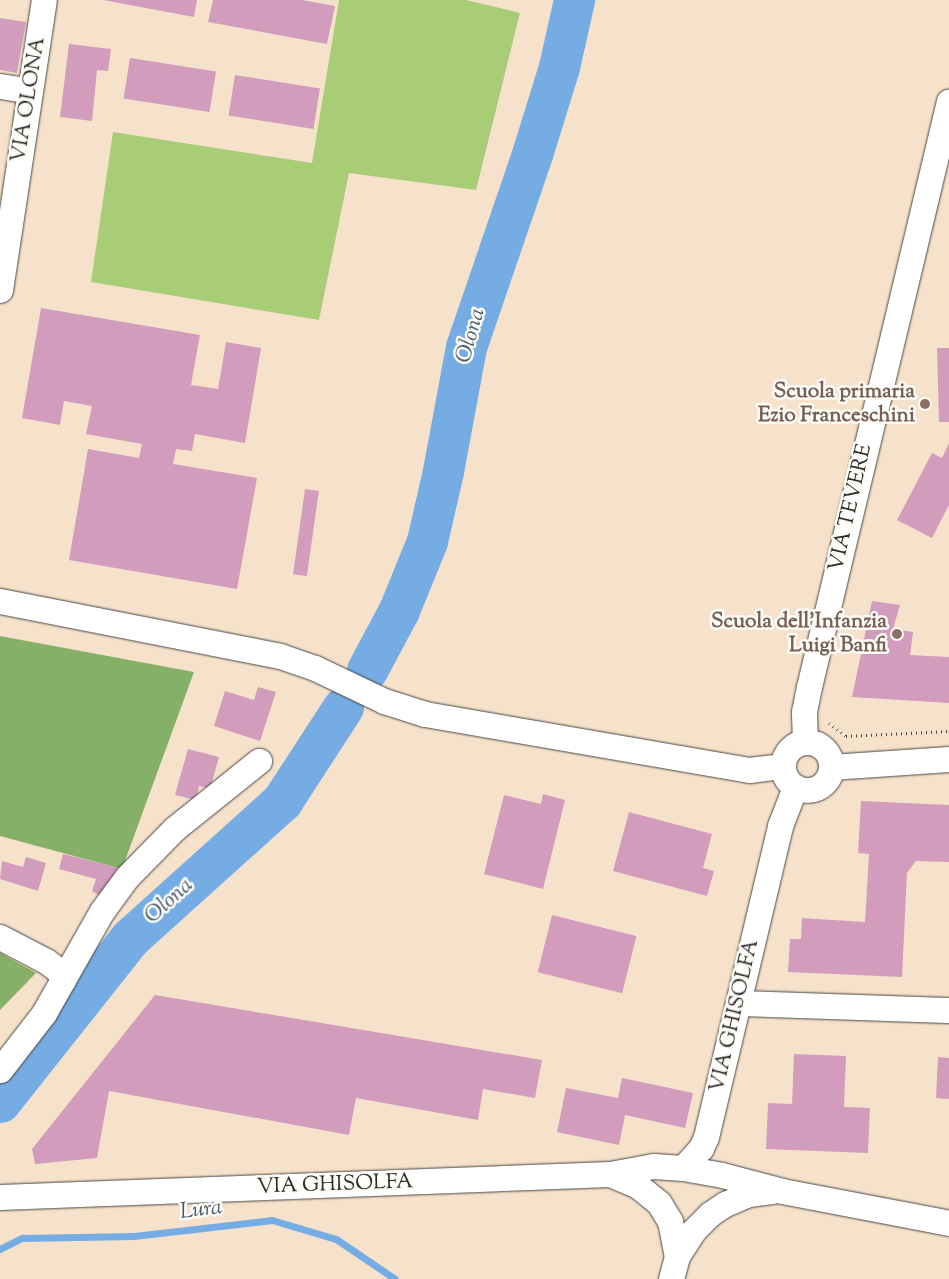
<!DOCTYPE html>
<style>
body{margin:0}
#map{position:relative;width:949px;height:1279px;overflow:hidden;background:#f6e2cb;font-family:"Sorts Mill Goudy",serif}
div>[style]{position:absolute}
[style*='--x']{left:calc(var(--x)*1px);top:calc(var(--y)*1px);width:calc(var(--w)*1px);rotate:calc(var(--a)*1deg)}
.green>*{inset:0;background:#a9cd77}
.forest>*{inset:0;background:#86b068}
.stream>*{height:7px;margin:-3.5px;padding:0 3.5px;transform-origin:3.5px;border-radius:3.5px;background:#76ace4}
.river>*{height:41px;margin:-20.5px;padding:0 20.5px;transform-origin:20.5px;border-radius:20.5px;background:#76ace4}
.building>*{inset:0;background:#d29cbc;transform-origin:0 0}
.path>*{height:3px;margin-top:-1.5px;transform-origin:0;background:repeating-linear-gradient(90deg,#494643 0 1px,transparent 0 5px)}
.roads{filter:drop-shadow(0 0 1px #494643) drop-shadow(0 0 1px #494643)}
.minor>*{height:25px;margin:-12.5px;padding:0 12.5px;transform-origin:12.5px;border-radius:12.5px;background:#fff}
.minor>.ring{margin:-12.5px;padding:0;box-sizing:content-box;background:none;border:25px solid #fff;border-radius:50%}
.dots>*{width:14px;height:14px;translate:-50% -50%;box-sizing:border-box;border:2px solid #fdfcf7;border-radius:50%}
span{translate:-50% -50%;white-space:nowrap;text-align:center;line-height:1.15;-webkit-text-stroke:5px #fdfcf7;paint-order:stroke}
.street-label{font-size:21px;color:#2b2b2b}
.education-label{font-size:21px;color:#785e54;font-weight:700}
.right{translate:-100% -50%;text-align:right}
.water-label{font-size:22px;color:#45586c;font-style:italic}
</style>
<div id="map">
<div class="green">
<div style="clip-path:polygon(339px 0,466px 0,520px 13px,476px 190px,349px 173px,319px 320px,91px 282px,113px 132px,312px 163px)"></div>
</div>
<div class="forest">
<div style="clip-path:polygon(0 636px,194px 672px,122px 869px,0 836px)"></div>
<div style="clip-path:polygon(0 953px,36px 973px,0 1010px)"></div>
</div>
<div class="stream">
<div style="--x:0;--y:1249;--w:25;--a:-27"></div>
<div style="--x:22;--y:1238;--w:112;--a:-1"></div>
<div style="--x:134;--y:1236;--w:139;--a:-6.6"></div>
<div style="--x:272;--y:1220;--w:67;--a:16.5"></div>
<div style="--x:336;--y:1239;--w:71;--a:34.1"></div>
</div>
<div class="river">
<div style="--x:367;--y:670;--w:68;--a:-61.9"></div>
<div style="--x:399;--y:610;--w:74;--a:-67.9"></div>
<div style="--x:427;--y:541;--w:72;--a:-77.1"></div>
<div style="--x:443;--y:471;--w:126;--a:-79.5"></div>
<div style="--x:466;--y:347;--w:207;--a:-71.1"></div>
<div style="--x:533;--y:151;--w:88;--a:-72.8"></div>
<div style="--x:559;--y:67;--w:69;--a:-77.4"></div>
<div style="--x:0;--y:1102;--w:209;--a:-51.6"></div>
<div style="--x:130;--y:938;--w:205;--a:-42"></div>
<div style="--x:282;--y:801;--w:112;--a:-57"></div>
</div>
<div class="building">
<div style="clip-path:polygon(103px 0,197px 0,194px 17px)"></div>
<div style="clip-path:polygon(213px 0,302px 0,335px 6px,327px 44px,208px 22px)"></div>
<div style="clip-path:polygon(0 18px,26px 22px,17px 73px,0 70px)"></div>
<div style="clip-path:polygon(69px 44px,111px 49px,108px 71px,97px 70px,92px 121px,60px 117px)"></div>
<div style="left:130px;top:58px;width:87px;height:41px;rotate:9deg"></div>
<div style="left:235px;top:75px;width:86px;height:41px;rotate:9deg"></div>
<div style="clip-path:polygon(41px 308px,200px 335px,191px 385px,218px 389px,226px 342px,261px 348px,245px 443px,195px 434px,192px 451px,176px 449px,173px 464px,257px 478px,237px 589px,69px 560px,88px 449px,139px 458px,142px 444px,86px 434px,92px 406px,64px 401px,60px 425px,22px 418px)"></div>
<div style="clip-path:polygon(937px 348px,949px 348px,949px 422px,939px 422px)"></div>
<div style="clip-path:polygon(949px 443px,949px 505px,932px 538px,897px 520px,932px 453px,942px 458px)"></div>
<div style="left:305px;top:489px;width:14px;height:86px;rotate:8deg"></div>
<div style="clip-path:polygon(872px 601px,900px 605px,893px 629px,913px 632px,910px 655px,949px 657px,949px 703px,852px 697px)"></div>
<div style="clip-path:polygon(258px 687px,276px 692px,260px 741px,214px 726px,225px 691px,254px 700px)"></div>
<div style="clip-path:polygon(188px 749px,219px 757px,210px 789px,199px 786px,196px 800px,175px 795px)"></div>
<div style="clip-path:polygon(543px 794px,565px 800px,543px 889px,484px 874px,504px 795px,541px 804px)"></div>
<div style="clip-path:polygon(861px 801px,949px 805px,949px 862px,916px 861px,907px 873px,902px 977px,788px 972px,790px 939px,801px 939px,802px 918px,865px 922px,869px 854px,858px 853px)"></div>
<div style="clip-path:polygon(629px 812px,712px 834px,703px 868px,714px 871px,707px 896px,613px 871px)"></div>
<div style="clip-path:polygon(63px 854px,100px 863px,122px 869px,103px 898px,92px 891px,96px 879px,59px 869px)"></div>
<div style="clip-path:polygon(26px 857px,46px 863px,38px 891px,0 879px,2px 861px,23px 867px)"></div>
<div style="left:552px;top:915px;width:87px;height:59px;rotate:14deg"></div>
<div style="clip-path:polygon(155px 995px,542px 1060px,535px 1098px,483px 1089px,478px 1120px,356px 1098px,349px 1135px,109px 1091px,97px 1158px,35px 1164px,32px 1149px)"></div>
<div style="clip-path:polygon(794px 1054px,846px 1056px,844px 1107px,870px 1108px,868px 1153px,766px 1149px,768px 1103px,792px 1104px)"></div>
<div style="clip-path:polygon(938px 1057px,949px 1058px,949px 1099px,936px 1098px)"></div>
<div style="clip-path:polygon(622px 1078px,693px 1093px,685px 1128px,625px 1115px,619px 1145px,557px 1132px,566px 1088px,618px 1098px)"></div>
</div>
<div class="path">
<div style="--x:829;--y:723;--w:21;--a:37"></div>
<div style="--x:846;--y:736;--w:103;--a:-2.8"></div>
</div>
<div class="roads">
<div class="minor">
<div style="--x:0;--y:86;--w:30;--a:9"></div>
<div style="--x:0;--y:290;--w:293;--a:-81.4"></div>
<div style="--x:0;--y:601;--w:285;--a:11.1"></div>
<div style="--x:280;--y:656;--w:37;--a:19"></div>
<div style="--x:315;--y:668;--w:76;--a:25.6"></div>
<div style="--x:384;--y:701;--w:43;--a:17.6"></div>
<div style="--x:425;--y:714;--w:329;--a:9.8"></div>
<div style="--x:749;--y:770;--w:34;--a:-7"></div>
<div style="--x:805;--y:742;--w:30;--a:-92"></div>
<div style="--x:804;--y:712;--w:25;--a:-79"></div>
<div style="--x:809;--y:687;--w:602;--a:-76.56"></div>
<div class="ring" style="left:783px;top:742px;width:23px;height:23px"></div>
<div style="--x:831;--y:767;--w:118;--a:-3.9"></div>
<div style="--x:0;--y:937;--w:52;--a:27.6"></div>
<div style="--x:46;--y:961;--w:15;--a:37"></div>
<div style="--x:58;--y:970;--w:11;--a:63"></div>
<div style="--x:738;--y:1003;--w:211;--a:1.9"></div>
<div style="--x:0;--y:1070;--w:72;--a:-52.3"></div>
<div style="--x:44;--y:1013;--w:117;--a:-60.4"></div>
<div style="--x:102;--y:911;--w:42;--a:-53.7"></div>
<div style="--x:127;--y:877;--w:67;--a:-45.6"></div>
<div style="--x:174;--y:829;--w:109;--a:-38.7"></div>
<div style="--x:683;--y:1168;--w:27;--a:-48"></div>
<div style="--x:701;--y:1148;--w:12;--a:-66"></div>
<div style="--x:706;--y:1137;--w:320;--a:-76.6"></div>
<div style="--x:780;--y:826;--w:42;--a:-69"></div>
<div style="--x:610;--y:1174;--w:30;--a:23"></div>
<div style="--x:638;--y:1186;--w:27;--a:39"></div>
<div style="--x:659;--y:1203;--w:21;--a:59"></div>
<div style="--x:670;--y:1221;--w:36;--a:79"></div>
<div style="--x:0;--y:1197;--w:610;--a:-2.16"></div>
<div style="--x:610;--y:1174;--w:44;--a:-10.5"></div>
<div style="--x:653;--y:1166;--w:30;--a:4"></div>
<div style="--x:683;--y:1168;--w:40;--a:10"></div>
<div style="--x:722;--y:1175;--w:62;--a:14.9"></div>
<div style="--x:782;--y:1191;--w:170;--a:10.8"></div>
<div style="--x:671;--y:1279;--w:24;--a:-75"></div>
<div style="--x:677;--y:1256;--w:30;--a:-57"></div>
<div style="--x:693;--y:1231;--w:24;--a:-45"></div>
<div style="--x:710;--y:1214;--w:18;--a:-34"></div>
<div style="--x:725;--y:1204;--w:25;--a:-23"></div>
<div style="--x:748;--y:1194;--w:24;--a:-7"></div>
</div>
</div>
<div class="dots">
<div style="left:925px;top:404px;background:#8d6e63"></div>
<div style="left:897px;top:634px;background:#8d6e63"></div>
</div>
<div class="street-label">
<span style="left:29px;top:100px;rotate:-81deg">VIA OLONA</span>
<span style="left:851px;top:508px;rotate:-77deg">VIA TEVERE</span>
<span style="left:735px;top:1016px;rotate:-77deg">VIA GHISOLFA</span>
<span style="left:335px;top:1185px;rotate:-2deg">VIA GHISOLFA</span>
</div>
<div class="education-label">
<span class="right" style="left:915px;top:404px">Scuola primaria<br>Ezio Franceschini</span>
<span class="right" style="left:887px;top:634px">Scuola dell'Infanzia<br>Luigi Banfi</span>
</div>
<div class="water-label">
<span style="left:472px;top:336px;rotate:-74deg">Olona</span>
<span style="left:170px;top:902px;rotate:-42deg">Olona</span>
<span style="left:201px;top:1211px;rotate:-7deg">Lura</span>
</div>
</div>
